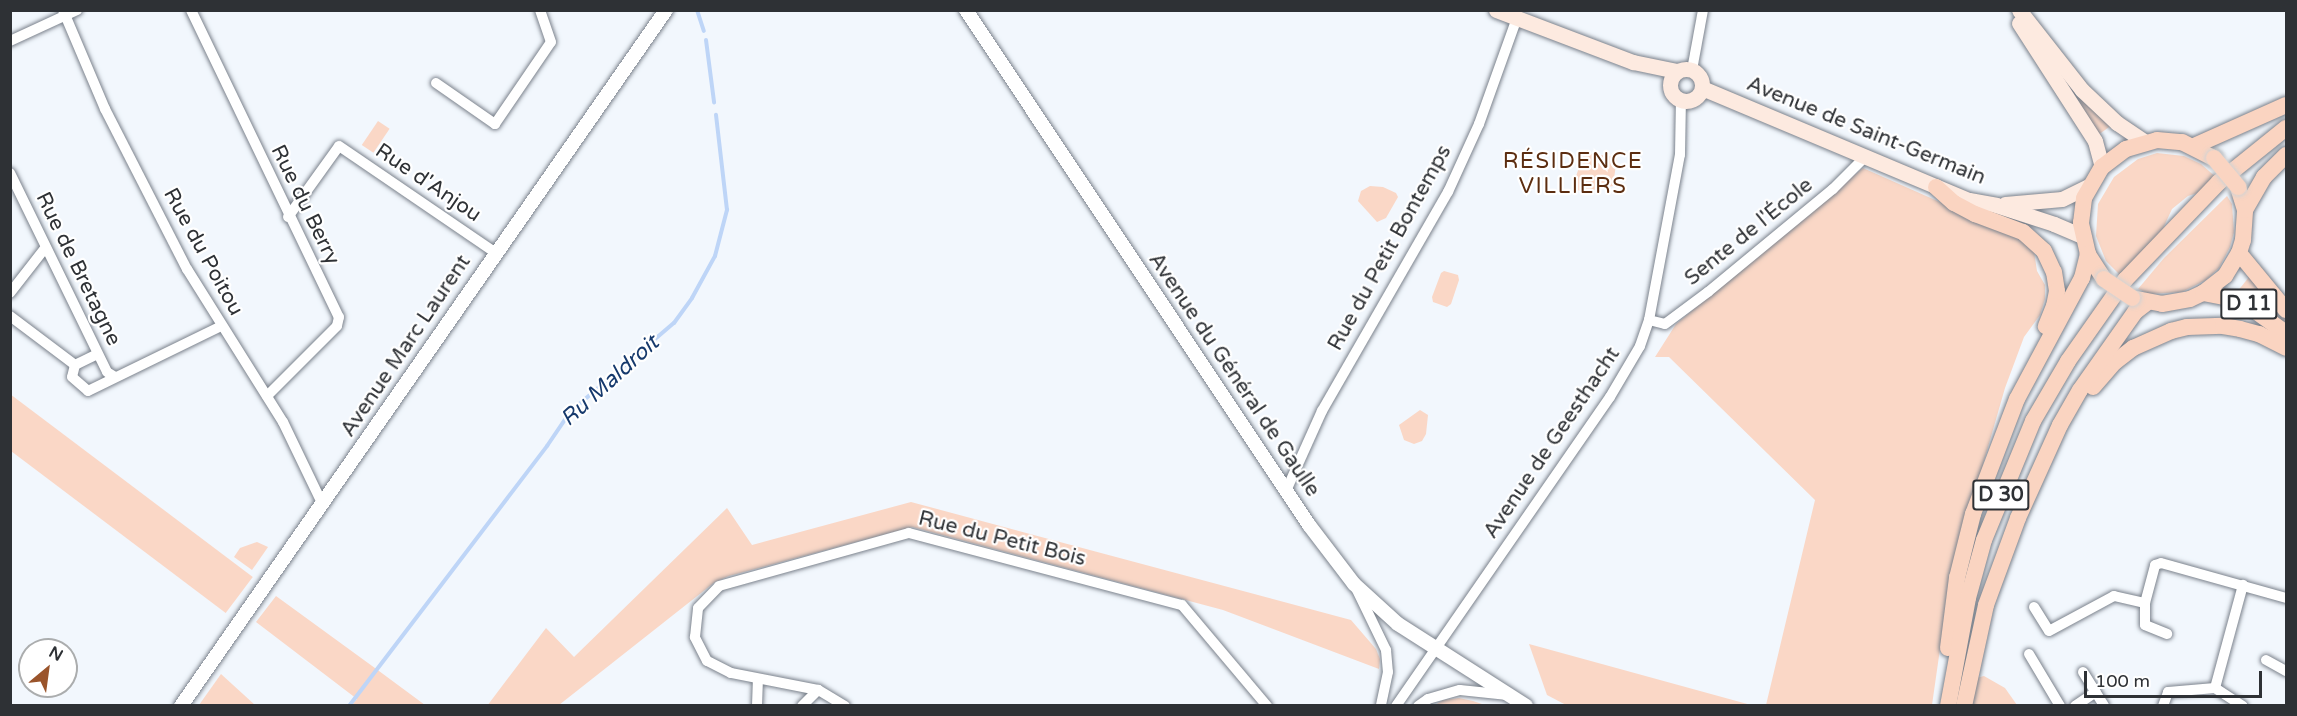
<!DOCTYPE html>
<meta charset="utf-8">
<style>
body{margin:0}
#map{position:relative;width:2297px;height:716px;overflow:hidden;background:#f2f7fd;font-family:"Varela Round",sans-serif}
div>[style]{position:absolute}
[style*='--x']{left:calc(var(--x)*1px);top:calc(var(--y)*1px);width:calc(var(--w)*1px);rotate:calc(var(--a)*1deg)}
.green>*{inset:0;background:#fad7c6;transform-origin:0 0}
.stream>*{height:4px;margin:-2px;padding:0 2px;transform-origin:2px;border-radius:2px;background:#bed5f7}
.roads{filter:drop-shadow(0 0 2px #7b828c) drop-shadow(0 0 2px #7b828c)}
.minor>*{height:10px;margin:-5px;padding:0 5px;transform-origin:5px;border-radius:5px;background:#fff}
.tertiary>*{height:14px;margin:-7px;padding:0 7px;transform-origin:7px;border-radius:7px;background:#fff}
.secondary>*{height:15px;margin:-7.5px;padding:0 7.5px;transform-origin:7.5px;border-radius:7.5px;background:#fdeae0}
.secondary>.ring{margin:-7.5px;padding:0;box-sizing:content-box;background:none;border:15px solid #fdeae0;border-radius:50%}
.primary>*{height:16px;margin:-8px;padding:0 8px;transform-origin:8px;border-radius:8px;background:#fad4c1}
.bridges{filter:drop-shadow(0 0 2px #d1d2d3) drop-shadow(0 0 2px #d1d2d3)}
.primary-bridge>*{height:16px;margin:-8px;padding:0 8px;transform-origin:8px;border-radius:8px;background:#fad4c1}
span{translate:-50% -50%;white-space:nowrap;text-align:center;line-height:1.15;-webkit-text-stroke:4.5px #fff;paint-order:stroke}
.shield-label span{padding:2px 4px;background:#fff;border:2px solid;border-radius:4px;-webkit-text-stroke-width:0}
.shield-label{font-size:20px;color:#2e3135;font-weight:700}
.street-label{font-size:21px;color:#2e3135}
.neighbourhood-label{font-size:22px;color:#5c2d10;letter-spacing:1.5px}
.water-label{font-size:22px;color:#16396c;font-style:italic}
.frame{position:absolute;inset:0;border:12px solid #2e3135;pointer-events:none}
.north{position:absolute;left:18px;top:638px;width:60px;height:60px;box-sizing:border-box;background:#fff;border:2px solid #abadae;border-radius:50%;rotate:29deg;font-size:16px;font-weight:700;line-height:24px;text-align:center;color:#2e3135}
.north::after{content:'';display:block;margin:auto;width:21px;height:27px;background:#9a542b;clip-path:polygon(50% 0,100% 100%,50% 72%,0 100%)}
.scale{position:absolute;left:2084px;top:671px;width:178px;height:27px;box-sizing:border-box;border:3px solid #2e3135;border-top:0;padding-left:8px;font-size:18px;line-height:21px;white-space:nowrap;color:#2e3135;-webkit-text-stroke:4px #fff;paint-order:stroke}
</style>
<div id="map">
<div class="green">
<div style="clip-path:polygon(2030px 33px,2112px 125px,2098px 135px)"></div>
<div style="left:378px;top:121px;width:14px;height:29px;rotate:34deg"></div>
<div style="clip-path:polygon(1584px 153px,1617px 157px,1613px 186px,1583px 192px,1572px 188px)"></div>
<div style="clip-path:polygon(2157px 153px,2184px 156px,2201px 164px,2217px 178px,2204px 191px,2188px 196px,2172px 209px,2160px 235px,2120px 275px,2106px 261px,2096px 236px,2098px 204px,2114px 177px,2138px 159px)"></div>
<div style="clip-path:polygon(1863px 168px,1960px 211px,1992px 211px,2025px 218px,2030px 225px,2037px 271px,2045px 285px,2045px 299px,2040px 315px,2024px 337px,2005px 388px,1950px 579px,1932px 705px,1766px 705px,1815px 500px,1669px 357px,1655px 357px,1676px 324px)"></div>
<div style="clip-path:polygon(1370px 186px,1383px 187px,1396px 193px,1398px 197px,1386px 218px,1377px 222px,1358px 201px,1361px 191px)"></div>
<div style="clip-path:polygon(2227px 196px,2232px 204px,2234px 232px,2230px 247px,2219px 268px,2206px 280px,2182px 292px,2150px 294px,2138px 289px,2164px 258px)"></div>
<div style="clip-path:polygon(1444px 271px,1458px 275px,1459px 280px,1451px 304px,1447px 307px,1433px 302px,1432px 297px,1441px 273px)"></div>
<div style="clip-path:polygon(2249px 277px,2286px 318px,2286px 327px,2237px 292px)"></div>
<div style="left:10px;top:394px;width:304px;height:45px;rotate:37deg"></div>
<div style="clip-path:polygon(1420px 410px,1428px 415px,1426px 434px,1422px 441px,1414px 444px,1404px 440px,1399px 425px)"></div>
<div style="clip-path:polygon(911px 502px,1351px 620px,1376px 649px,1380px 659px,1379px 669px,1223px 610px,912px 527px,729px 576px,715px 582px,559px 705px,487px 706px,546px 628px,574px 657px,727px 508px,752px 545px)"></div>
<div style="clip-path:polygon(257px 542px,268px 547px,252px 570px,234px 557px,240px 548px)"></div>
<div style="clip-path:polygon(276px 596px,379px 671px,425px 705px,352px 705px,357px 699px,256px 622px)"></div>
<div style="clip-path:polygon(1529px 644px,1751px 705px,1566px 705px,1547px 695px)"></div>
<div style="clip-path:polygon(221px 674px,255px 705px,199px 705px)"></div>
<div style="clip-path:polygon(1984px 676px,2005px 688px,2017px 705px,1970px 706px,1976px 678px)"></div>
<div style="clip-path:polygon(1459px 698px,1473px 701px,1485px 705px,1435px 705px,1443px 700px)"></div>
</div>
<div class="stream">
<div style="--x:697;--y:10;--w:22;--a:72"></div>
<div style="--x:706;--y:40;--w:63;--a:82.6"></div>
<div style="--x:349;--y:706;--w:327;--a:-52.7"></div>
<div style="--x:547;--y:446;--w:41;--a:-55.9"></div>
<div style="--x:570;--y:412;--w:137;--a:-40.6"></div>
<div style="--x:674;--y:323;--w:31;--a:-54"></div>
<div style="--x:692;--y:298;--w:48;--a:-61.3"></div>
<div style="--x:715;--y:256;--w:48;--a:-75.4"></div>
<div style="--x:727;--y:210;--w:96;--a:-96.6"></div>
</div>
<div class="roads">
<div class="minor">
<div style="--x:63;--y:10;--w:108;--a:67"></div>
<div style="--x:105;--y:109;--w:180;--a:62.9"></div>
<div style="--x:187;--y:269;--w:181;--a:57.9"></div>
<div style="--x:283;--y:422;--w:92;--a:64.3"></div>
<div style="--x:191;--y:10;--w:341;--a:64.3"></div>
<div style="--x:339;--y:317;--w:9;--a:103"></div>
<div style="--x:337;--y:326;--w:99;--a:135"></div>
<div style="--x:10;--y:41;--w:74;--a:-24.8"></div>
<div style="--x:1692;--y:70;--w:61;--a:-79.6"></div>
<div style="--x:436;--y:83;--w:72;--a:34.8"></div>
<div style="--x:495;--y:124;--w:99;--a:-55.7"></div>
<div style="--x:551;--y:42;--w:34;--a:-109"></div>
<div style="--x:10;--y:173;--w:221;--a:64"></div>
<div style="--x:107;--y:372;--w:9;--a:32"></div>
<div style="--x:288;--y:217;--w:87;--a:-54.3"></div>
<div style="--x:339;--y:146;--w:190;--a:34.3"></div>
<div style="--x:10;--y:293;--w:58;--a:-52"></div>
<div style="--x:10;--y:316;--w:81;--a:37"></div>
<div style="--x:75;--y:365;--w:12;--a:104"></div>
<div style="--x:72;--y:377;--w:21;--a:41"></div>
<div style="--x:88;--y:391;--w:148;--a:-26"></div>
<div style="--x:1649;--y:320;--w:16;--a:14"></div>
<div style="--x:1665;--y:324;--w:54;--a:-36.7"></div>
<div style="--x:1708;--y:292;--w:162;--a:-39.5"></div>
<div style="--x:1833;--y:189;--w:47;--a:-45"></div>
<div style="--x:75;--y:365;--w:25;--a:-26"></div>
<div style="--x:1286;--y:491;--w:88;--a:-65.8"></div>
<div style="--x:1322;--y:411;--w:253;--a:-60.1"></div>
<div style="--x:1448;--y:192;--w:75;--a:-65.5"></div>
<div style="--x:1479;--y:124;--w:113;--a:-70.3"></div>
<div style="--x:1357;--y:590;--w:67;--a:64.2"></div>
<div style="--x:1386;--y:650;--w:22;--a:85"></div>
<div style="--x:1388;--y:672;--w:35;--a:102"></div>
<div style="--x:2145;--y:603;--w:22;--a:90"></div>
<div style="--x:2145;--y:625;--w:24;--a:22"></div>
<div style="--x:2034;--y:607;--w:28;--a:58"></div>
<div style="--x:2049;--y:631;--w:74;--a:-28.3"></div>
<div style="--x:2114;--y:596;--w:32;--a:13"></div>
<div style="--x:2145;--y:603;--w:39;--a:-75"></div>
<div style="--x:2155;--y:565;--w:6;--a:-18"></div>
<div style="--x:2161;--y:563;--w:130;--a:15.6"></div>
<div style="--x:2029;--y:654;--w:61;--a:59.2"></div>
<div style="--x:2266;--y:660;--w:23;--a:29"></div>
<div style="--x:2083;--y:672;--w:40;--a:58"></div>
<div style="--x:2215;--y:688;--w:107;--a:-74.8"></div>
<div style="--x:757;--y:706;--w:26;--a:-88"></div>
<div style="--x:802;--y:706;--w:23;--a:-45"></div>
<div style="--x:845;--y:706;--w:31;--a:-149"></div>
<div style="--x:818;--y:690;--w:89;--a:-168.9"></div>
<div style="--x:731;--y:673;--w:27;--a:-153"></div>
<div style="--x:707;--y:661;--w:27;--a:-117"></div>
<div style="--x:695;--y:637;--w:29;--a:-84"></div>
<div style="--x:698;--y:608;--w:30;--a:-46"></div>
<div style="--x:719;--y:586;--w:197;--a:-15.6"></div>
<div style="--x:909;--y:533;--w:282;--a:14.8"></div>
<div style="--x:1182;--y:605;--w:132;--a:49.9"></div>
<div style="--x:1396;--y:706;--w:376;--a:-55.3"></div>
<div style="--x:1610;--y:397;--w:59;--a:-59.5"></div>
<div style="--x:1640;--y:346;--w:28;--a:-71"></div>
<div style="--x:1649;--y:320;--w:168;--a:-79.4"></div>
<div style="--x:1680;--y:155;--w:55;--a:-89"></div>
<div style="--x:1418;--y:706;--w:12;--a:-35"></div>
<div style="--x:1428;--y:699;--w:33;--a:-16"></div>
<div style="--x:1460;--y:690;--w:48;--a:5.9"></div>
<div style="--x:2075;--y:706;--w:25;--a:-34"></div>
<div style="--x:2163;--y:706;--w:15;--a:-70"></div>
<div style="--x:2168;--y:692;--w:47;--a:-4.9"></div>
<div style="--x:2215;--y:688;--w:33;--a:33"></div>
</div>
<div class="tertiary">
<div style="--x:966;--y:10;--w:619;--a:56.34"></div>
<div style="--x:1309;--y:525;--w:74;--a:52.7"></div>
<div style="--x:1354;--y:584;--w:59;--a:42.3"></div>
<div style="--x:1398;--y:624;--w:152;--a:32.6"></div>
<div style="--x:181;--y:706;--w:848;--a:-55.13"></div>
</div>
<div class="secondary">
<div style="--x:1496;--y:10;--w:147;--a:20.8"></div>
<div style="--x:1633;--y:62;--w:45;--a:11.6"></div>
<div style="--x:2019;--y:10;--w:102;--a:51.8"></div>
<div style="--x:2082;--y:90;--w:48;--a:43.3"></div>
<div style="--x:2117;--y:123;--w:34;--a:34"></div>
<div style="--x:2019;--y:23;--w:140;--a:57.2"></div>
<div style="--x:2095;--y:141;--w:27;--a:75"></div>
<div class="ring" style="left:1670px;top:69px;width:17px;height:17px"></div>
<div style="--x:1702;--y:88;--w:290;--a:22.8"></div>
<div style="--x:1969;--y:200;--w:27;--a:10"></div>
<div style="--x:1996;--y:205;--w:61;--a:18.1"></div>
<div style="--x:2054;--y:224;--w:30;--a:23"></div>
<div style="--x:2005;--y:204;--w:57;--a:-5"></div>
<div style="--x:2062;--y:199;--w:30;--a:-26"></div>
</div>
<div class="primary">
<div style="--x:2194;--y:146;--w:101;--a:-24"></div>
<div style="--x:1936;--y:187;--w:24;--a:42"></div>
<div style="--x:1954;--y:203;--w:24;--a:28"></div>
<div style="--x:1975;--y:214;--w:51;--a:20.6"></div>
<div style="--x:2023;--y:232;--w:28;--a:42"></div>
<div style="--x:2044;--y:251;--w:23;--a:65"></div>
<div style="--x:2054;--y:272;--w:19;--a:81"></div>
<div style="--x:2057;--y:291;--w:15;--a:101"></div>
<div style="--x:2054;--y:306;--w:22;--a:112"></div>
<div style="--x:2245;--y:210;--w:38;--a:-60"></div>
<div style="--x:2264;--y:177;--w:31;--a:-45"></div>
<div style="--x:2239;--y:253;--w:74;--a:50.5"></div>
<div style="--x:2104;--y:279;--w:30;--a:-123"></div>
<div style="--x:2088;--y:254;--w:32;--a:-103"></div>
<div style="--x:2081;--y:223;--w:25;--a:-83"></div>
<div style="--x:2084;--y:198;--w:36;--a:-60"></div>
<div style="--x:2102;--y:167;--w:30;--a:-37"></div>
<div style="--x:2126;--y:149;--w:32;--a:-16"></div>
<div style="--x:2157;--y:140;--w:25;--a:5"></div>
<div style="--x:2182;--y:142;--w:36;--a:27"></div>
<div style="--x:2203;--y:293;--w:38;--a:11"></div>
<div style="--x:2240;--y:300;--w:57;--a:35.7"></div>
<div style="--x:2137;--y:299;--w:25;--a:11"></div>
<div style="--x:2162;--y:304;--w:28;--a:-10"></div>
<div style="--x:2190;--y:299;--w:14;--a:-25"></div>
<div style="--x:2203;--y:293;--w:28;--a:-38"></div>
<div style="--x:2225;--y:276;--w:27;--a:-59"></div>
<div style="--x:2239;--y:253;--w:14;--a:-73"></div>
<div style="--x:2243;--y:240;--w:30;--a:-86"></div>
<div style="--x:2245;--y:210;--w:24;--a:-107"></div>
<div style="--x:2093;--y:387;--w:33;--a:-49"></div>
<div style="--x:2115;--y:362;--w:23;--a:-38"></div>
<div style="--x:2133;--y:348;--w:42;--a:-24.1"></div>
<div style="--x:2171;--y:331;--w:16;--a:-14"></div>
<div style="--x:2187;--y:327;--w:36;--a:-2"></div>
<div style="--x:2223;--y:326;--w:17;--a:10"></div>
<div style="--x:2240;--y:329;--w:20;--a:15"></div>
<div style="--x:2259;--y:334;--w:30;--a:27"></div>
<div style="--x:1948;--y:648;--w:71;--a:-82.7"></div>
<div style="--x:1957;--y:578;--w:66;--a:-76"></div>
<div style="--x:1973;--y:514;--w:123;--a:-69.1"></div>
<div style="--x:2017;--y:399;--w:137;--a:-61.8"></div>
<div style="--x:2082;--y:278;--w:25;--a:-76"></div>
<div style="--x:1948;--y:706;--w:110;--a:-79.5"></div>
<div style="--x:1968;--y:598;--w:60;--a:-74.6"></div>
<div style="--x:1984;--y:540;--w:129;--a:-67.6"></div>
<div style="--x:2033;--y:421;--w:69;--a:-59.7"></div>
<div style="--x:2068;--y:361;--w:99;--a:-54.9"></div>
<div style="--x:2125;--y:280;--w:136;--a:-46.2"></div>
<div style="--x:2219;--y:182;--w:86;--a:-38.9"></div>
<div style="--x:1964;--y:706;--w:103;--a:-77.7"></div>
<div style="--x:1986;--y:605;--w:93;--a:-69.8"></div>
<div style="--x:2018;--y:518;--w:102;--a:-65.7"></div>
<div style="--x:2060;--y:425;--w:40;--a:-60.3"></div>
<div style="--x:2080;--y:390;--w:95;--a:-54.8"></div>
<div style="--x:2135;--y:312;--w:16;--a:-38"></div>
</div>
</div>
<div class="bridges">
<div class="primary-bridge">
<div style="--x:2214;--y:158;--w:38;--a:50"></div>
<div style="--x:2104;--y:279;--w:34;--a:34"></div>
</div>
</div>
<div class="shield-label">
<span style="left:2249px;top:304px">D 11</span>
<span style="left:2001px;top:495px">D 30</span>
</div>
<div class="street-label">
<span style="left:1866px;top:131px;rotate:22deg">Avenue de Saint-Germain</span>
<span style="left:428px;top:183px;rotate:34deg">Rue d'Anjou</span>
<span style="left:305px;top:205px;rotate:64deg">Rue du Berry</span>
<span style="left:1749px;top:232px;rotate:-39deg">Sente de l'École</span>
<span style="left:1390px;top:248px;rotate:-61deg">Rue du Petit Bontemps</span>
<span style="left:203px;top:252px;rotate:61deg">Rue du Poitou</span>
<span style="left:78px;top:269px;rotate:64deg">Rue de Bretagne</span>
<span style="left:406px;top:346px;rotate:-56deg">Avenue Marc Laurent</span>
<span style="left:1234px;top:375px;rotate:56deg">Avenue du Général de Gaulle</span>
<span style="left:1552px;top:443px;rotate:-56deg">Avenue de Geesthacht</span>
<span style="left:1002px;top:539px;rotate:14deg">Rue du Petit Bois</span>
</div>
<div class="neighbourhood-label">
<span style="left:1573px;top:174px">RÉSIDENCE<br>VILLIERS</span>
</div>
<div class="water-label">
<span style="left:610px;top:381px;rotate:-42deg">Ru Maldroit</span>
</div>
<div class="frame"></div>
<div class="north">N</div>
<div class="scale">100 m</div>
</div>
